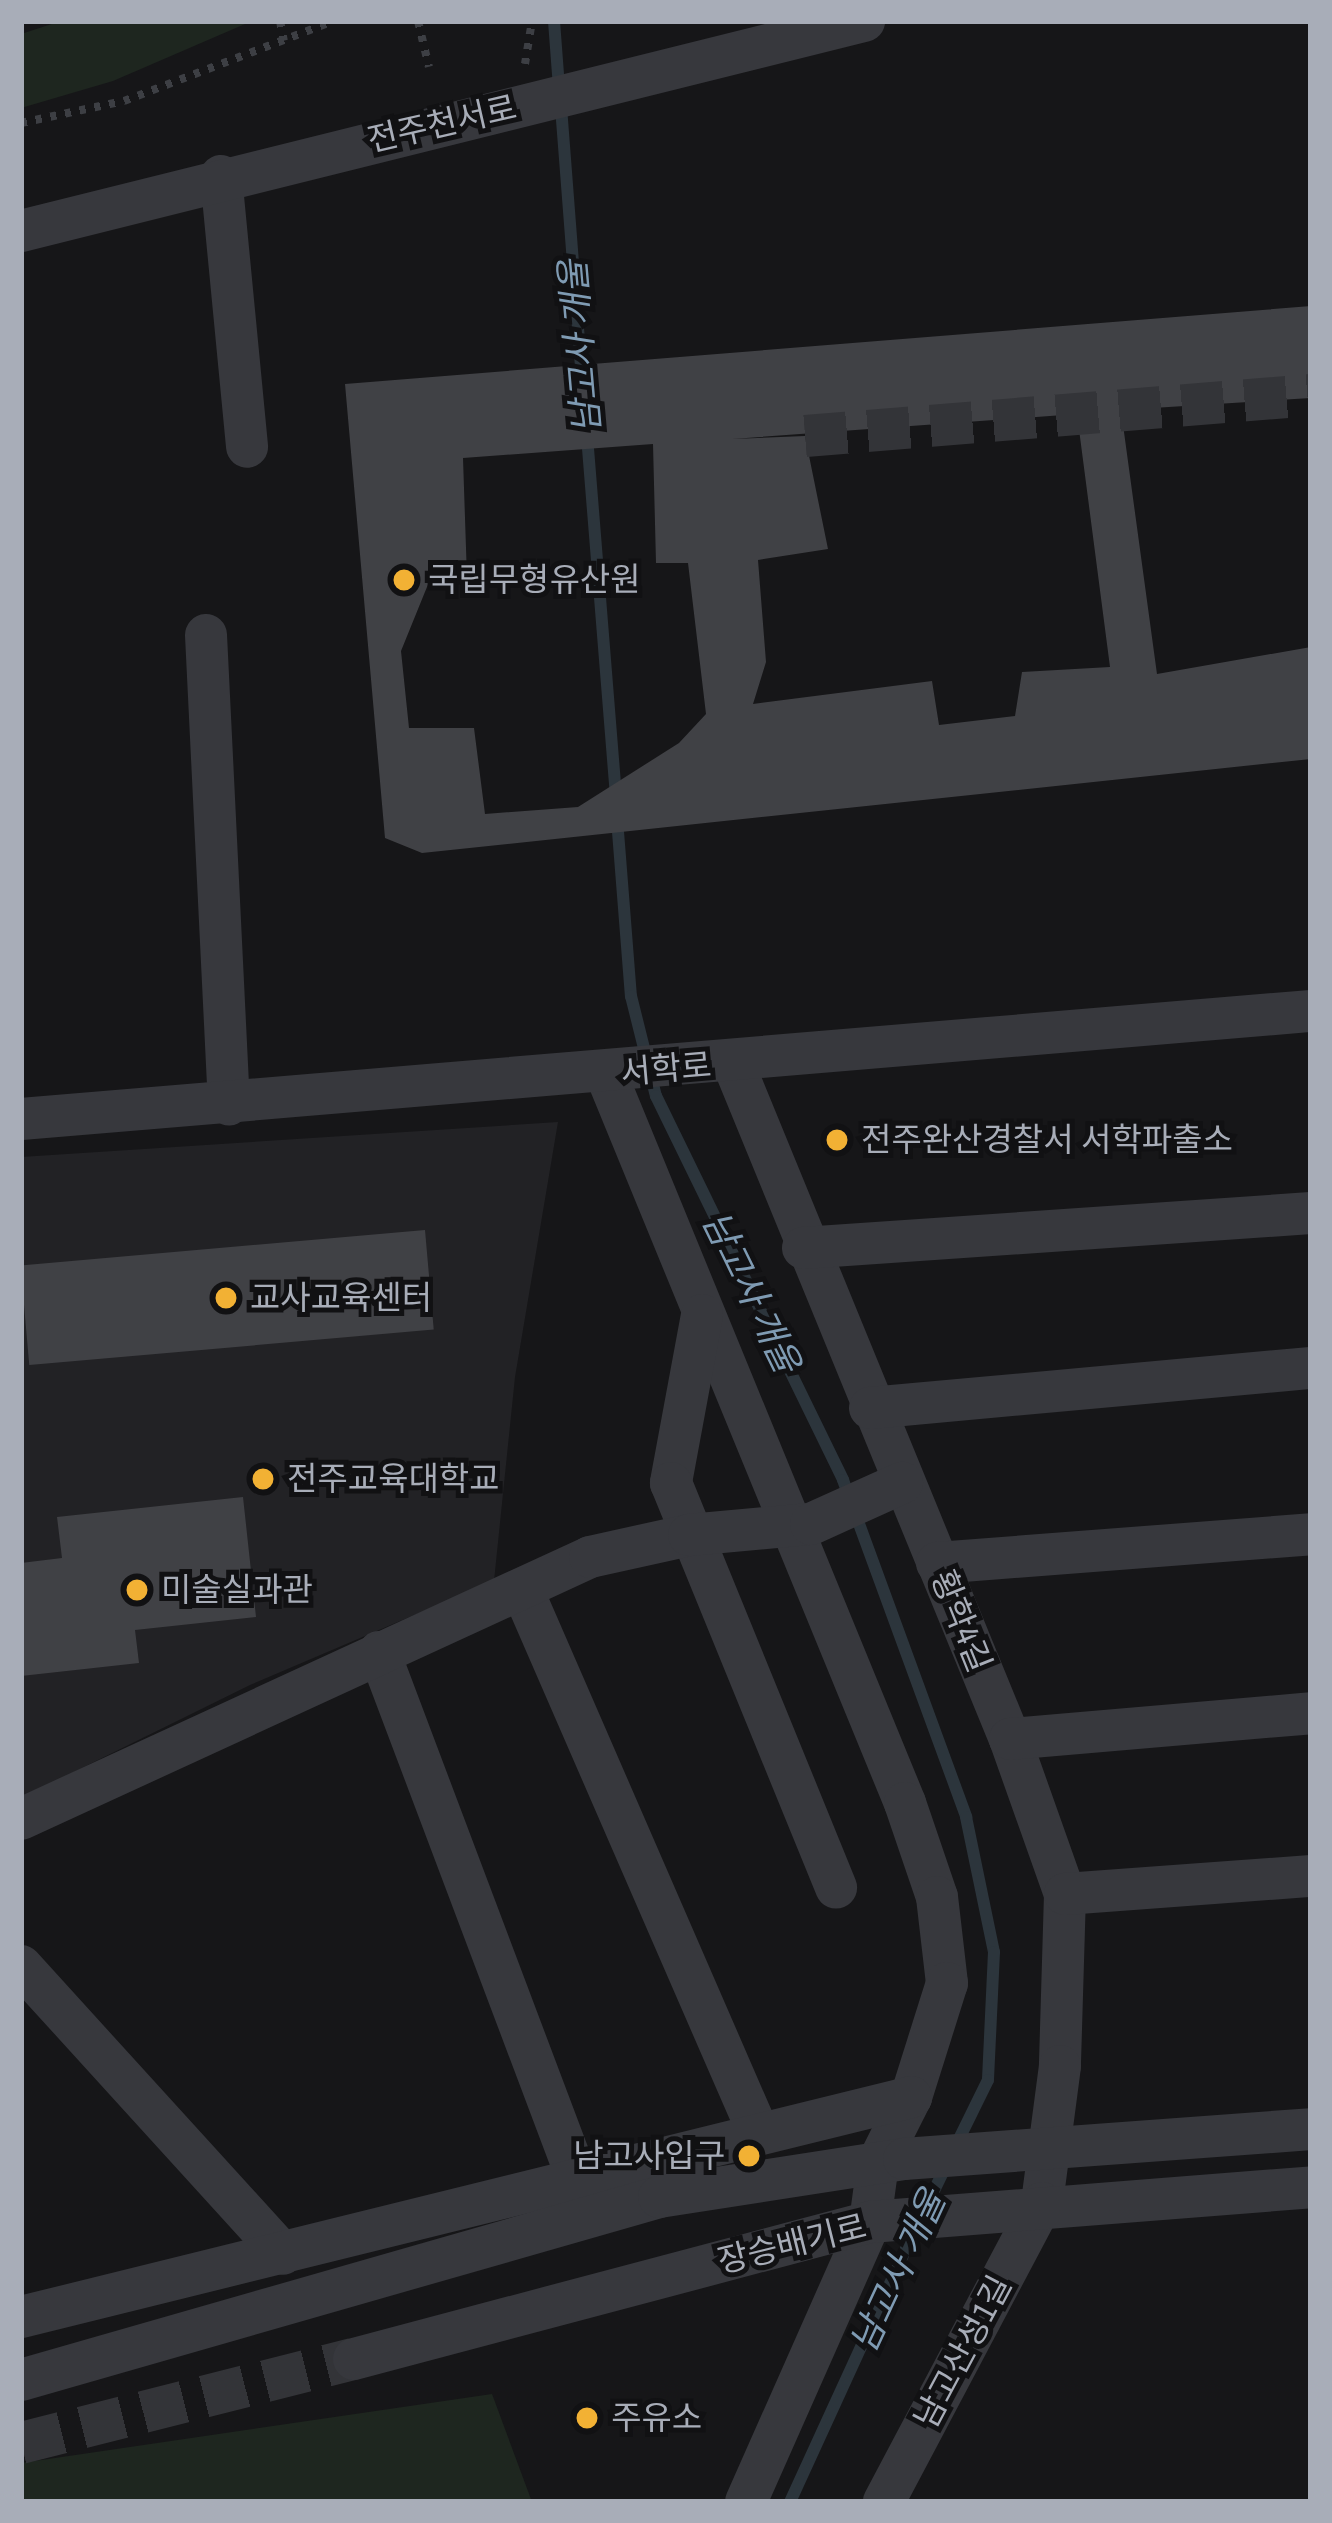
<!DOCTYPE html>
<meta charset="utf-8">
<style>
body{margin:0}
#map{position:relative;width:1332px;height:2523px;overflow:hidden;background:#161618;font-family:"Archivo Narrow","Noto Sans KR",sans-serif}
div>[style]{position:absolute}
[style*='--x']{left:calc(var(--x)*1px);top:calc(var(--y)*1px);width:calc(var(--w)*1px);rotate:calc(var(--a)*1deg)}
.built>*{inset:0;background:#222225}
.green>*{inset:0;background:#1e261f}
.stream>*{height:12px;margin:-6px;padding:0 6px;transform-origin:6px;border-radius:6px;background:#2c353c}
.building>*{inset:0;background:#404145;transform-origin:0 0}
.minor-tunnel>*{height:42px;margin-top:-21px;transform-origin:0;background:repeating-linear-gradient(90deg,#333438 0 42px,transparent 0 63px)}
.path>*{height:8px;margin-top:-4px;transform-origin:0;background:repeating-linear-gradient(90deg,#3d3f44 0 6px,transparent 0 15px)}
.minor>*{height:42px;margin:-21px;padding:0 21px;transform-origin:21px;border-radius:21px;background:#37383d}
.dots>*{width:33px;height:33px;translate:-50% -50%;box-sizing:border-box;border:6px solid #111113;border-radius:50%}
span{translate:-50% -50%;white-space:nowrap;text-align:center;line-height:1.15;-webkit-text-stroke:10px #111113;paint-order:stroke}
.street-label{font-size:33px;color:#a8adb8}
.poi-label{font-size:33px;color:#a8adb8}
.left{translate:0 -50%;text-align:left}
.right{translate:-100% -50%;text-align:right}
.water-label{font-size:36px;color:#7f9bb3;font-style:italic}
.frame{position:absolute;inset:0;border:24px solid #a8adb8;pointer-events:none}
</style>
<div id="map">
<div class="built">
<div style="clip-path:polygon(558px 1122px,515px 1377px,494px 1581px,250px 1685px,21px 1798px,21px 1157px)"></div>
</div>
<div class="green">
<div style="clip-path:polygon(61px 21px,252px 21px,113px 81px,21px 108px,21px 34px)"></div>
<div style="clip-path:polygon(492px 2394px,532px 2502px,21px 2502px,21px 2463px)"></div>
</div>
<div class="stream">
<div style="--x:554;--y:21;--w:66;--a:85.7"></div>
<div style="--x:561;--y:107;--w:274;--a:85.6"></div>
<div style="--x:587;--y:436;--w:363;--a:85.4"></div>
<div style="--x:617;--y:819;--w:178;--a:85.5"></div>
<div style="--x:631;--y:996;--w:103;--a:76"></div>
<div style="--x:656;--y:1096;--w:427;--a:64"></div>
<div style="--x:843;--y:1480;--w:359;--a:69.9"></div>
<div style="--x:966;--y:1817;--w:138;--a:78.3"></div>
<div style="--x:994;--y:1952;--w:128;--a:92.7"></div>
<div style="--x:988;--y:2080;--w:75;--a:116.2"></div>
<div style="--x:926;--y:2207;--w:46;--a:-64"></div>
<div style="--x:790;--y:2502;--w:305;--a:-65.4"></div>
</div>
<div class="building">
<div style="clip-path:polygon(evenodd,1311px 306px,1311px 398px,1121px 410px,1157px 674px,1311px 647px,1311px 759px,422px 853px,385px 838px,345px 384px,1311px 306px,1077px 414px,1110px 667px,1022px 672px,1015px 716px,939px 725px,932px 681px,753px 704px,766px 662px,758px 560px,828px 549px,805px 436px,732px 439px,1077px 414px,1311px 306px,653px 444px,656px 563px,688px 563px,706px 714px,679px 743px,578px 807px,485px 814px,474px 728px,409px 728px,401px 651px,429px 582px,467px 578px,463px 458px,653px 444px)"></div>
<div style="left:425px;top:1230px;width:100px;height:406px;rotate:85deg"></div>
<div style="clip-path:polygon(243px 1497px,256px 1617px,135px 1630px,139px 1663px,21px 1676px,21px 1563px,62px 1558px,57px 1517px)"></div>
</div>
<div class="minor-tunnel">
<div style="--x:805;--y:436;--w:508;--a:-4.63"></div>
<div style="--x:21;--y:2443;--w:343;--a:-14.2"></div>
</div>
<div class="path">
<div style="--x:280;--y:21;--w:20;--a:79"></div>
<div style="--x:418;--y:21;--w:47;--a:76.6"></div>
<div style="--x:525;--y:64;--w:44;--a:-80.8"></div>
<div style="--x:21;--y:123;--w:105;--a:-12.1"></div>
<div style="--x:124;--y:101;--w:224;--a:-20.9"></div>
</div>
<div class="minor">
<div style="--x:221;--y:176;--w:272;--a:84.5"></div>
<div style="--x:21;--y:231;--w:869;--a:-13.99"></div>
<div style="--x:206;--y:635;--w:470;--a:87.2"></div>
<div style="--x:733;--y:1063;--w:731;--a:67.72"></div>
<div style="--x:1010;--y:1739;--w:164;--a:70.5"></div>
<div style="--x:1065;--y:1894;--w:172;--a:91.7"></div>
<div style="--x:1060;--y:2066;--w:138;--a:97.5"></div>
<div style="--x:1042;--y:2203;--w:338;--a:117.9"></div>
<div style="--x:606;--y:1074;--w:788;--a:67.7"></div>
<div style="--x:905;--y:1803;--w:99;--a:71.2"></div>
<div style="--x:937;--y:1897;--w:87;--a:83.4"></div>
<div style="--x:947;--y:1983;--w:120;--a:107.5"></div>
<div style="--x:911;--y:2097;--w:74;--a:116.6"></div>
<div style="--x:878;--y:2163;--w:60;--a:97.7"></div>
<div style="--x:870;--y:2222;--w:306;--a:113.9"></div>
<div style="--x:21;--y:1119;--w:1295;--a:-4.79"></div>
<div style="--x:803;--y:1248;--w:509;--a:-3.94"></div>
<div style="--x:702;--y:1315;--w:171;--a:100.5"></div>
<div style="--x:671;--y:1483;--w:437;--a:67.8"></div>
<div style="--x:870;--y:1408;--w:443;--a:-5.2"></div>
<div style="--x:937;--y:1563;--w:375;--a:-4.4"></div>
<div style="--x:522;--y:1589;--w:594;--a:66.5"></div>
<div style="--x:379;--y:1652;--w:564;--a:69.35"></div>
<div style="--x:1010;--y:1739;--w:302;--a:-4.9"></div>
<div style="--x:21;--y:1819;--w:626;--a:-24.72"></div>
<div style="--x:590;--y:1557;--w:101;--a:-12.5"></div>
<div style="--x:689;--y:1535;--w:122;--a:-5.2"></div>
<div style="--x:811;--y:1524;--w:100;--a:-24.3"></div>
<div style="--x:1065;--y:1894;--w:247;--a:-4.2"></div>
<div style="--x:21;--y:1966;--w:389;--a:47.7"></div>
<div style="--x:21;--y:2317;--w:917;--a:-13.88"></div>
<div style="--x:354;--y:2359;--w:534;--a:-14.87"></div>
<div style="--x:870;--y:2222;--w:442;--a:-4.5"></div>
<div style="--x:21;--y:2380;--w:664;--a:-16"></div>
<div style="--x:659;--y:2197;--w:248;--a:-8.8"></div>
<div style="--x:904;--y:2159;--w:408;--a:-4.2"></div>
</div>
<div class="dots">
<div style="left:404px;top:580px;background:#f2b134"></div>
<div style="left:837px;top:1140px;background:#f2b134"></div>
<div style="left:226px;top:1298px;background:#f2b134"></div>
<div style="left:263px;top:1479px;background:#f2b134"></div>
<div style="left:137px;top:1590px;background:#f2b134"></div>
<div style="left:749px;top:2156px;background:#f2b134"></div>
<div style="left:587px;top:2418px;background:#f2b134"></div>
</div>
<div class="street-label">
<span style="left:442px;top:124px;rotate:-13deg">전주천서로</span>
<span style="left:666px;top:1069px;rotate:-5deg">서학로</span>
<span style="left:961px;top:1621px;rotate:68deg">황학4길</span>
<span style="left:792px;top:2244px;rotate:-14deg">장승배기로</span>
<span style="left:963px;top:2352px;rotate:-62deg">남고산성1길</span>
</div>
<div class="poi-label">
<span class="left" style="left:428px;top:580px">국립무형유산원</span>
<span class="left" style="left:861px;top:1140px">전주완산경찰서 서학파출소</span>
<span class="left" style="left:250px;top:1298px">교사교육센터</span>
<span class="left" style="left:287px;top:1479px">전주교육대학교</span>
<span class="left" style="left:161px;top:1590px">미술실과관</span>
<span class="right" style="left:725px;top:2156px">남고사입구</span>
<span class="left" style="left:611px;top:2418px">주유소</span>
</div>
<div class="water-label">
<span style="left:580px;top:347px;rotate:-95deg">남고사 개울</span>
<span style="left:751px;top:1292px;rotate:64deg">남고사 개울</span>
<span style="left:898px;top:2271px;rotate:-65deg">남고사 개울</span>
</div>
<div class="frame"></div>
</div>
